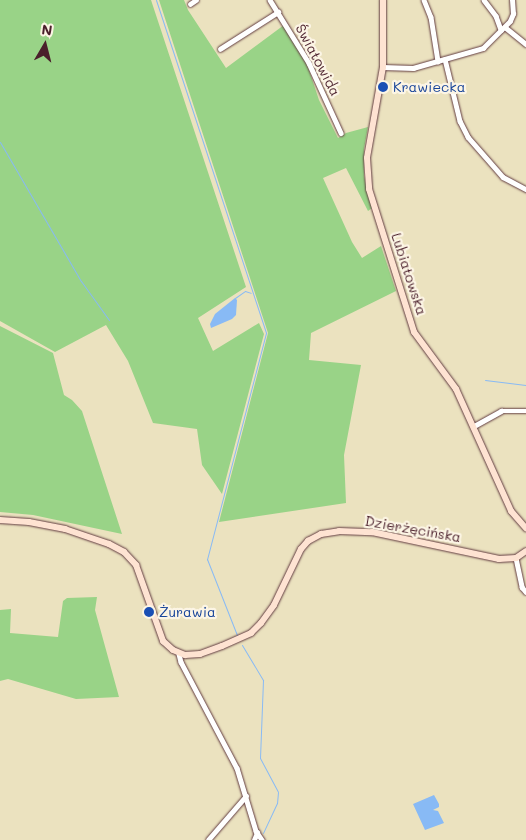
<!DOCTYPE html>
<meta charset="utf-8">
<style>
body{margin:0}
#map{position:relative;width:526px;height:840px;overflow:hidden;background:#ebe2bf;font-family:Mali,sans-serif}
div>[style]{position:absolute}
[style*='--x']{left:calc(var(--x)*1px);top:calc(var(--y)*1px);width:calc(var(--w)*1px);rotate:calc(var(--a)*1deg)}
.green>*{inset:0;background:#99d387}
.water>*{inset:0;background:#88baf5}
.stream>*{height:1px;margin:-0.5px;padding:0 0.5px;transform-origin:0.5px;border-radius:0.5px;background:#88baf5}
.roads{filter:drop-shadow(0 0 1px #623c41) drop-shadow(0 0 1px #623c41)}
.street>*{height:4.5px;margin:-2.25px;padding:0 2.25px;transform-origin:2.25px;border-radius:2.25px;background:#fff}
.secondary>*{height:6px;margin:-3px;padding:0 3px;transform-origin:3px;border-radius:3px;background:#fee3d2}
.dots>*{width:14px;height:14px;translate:-50% -50%;box-sizing:border-box;border:2px solid #fcf5e5;border-radius:50%}
span{translate:-50% -50%;white-space:nowrap;text-align:center;line-height:1.15;-webkit-text-stroke:4.5px #fcf5e5;paint-order:stroke}
.street-label{font-size:14px;color:#4a1f2b}
.transit-label{font-size:14px;color:#164399}
.left{translate:0 -50%;text-align:left}
.north{position:absolute;left:20px;top:20px;width:50px;height:50px;-webkit-text-stroke:4px #fcf5e5;paint-order:stroke;rotate:8deg;font-size:14px;font-weight:700;line-height:20px;text-align:center;color:#4a1f2b}
.north::after{content:'';display:block;margin:auto;width:18px;height:22px;background:#4a1f2b;clip-path:polygon(50% 0,100% 100%,50% 72%,0 100%)}
</style>
<div id="map">
<div class="green">
<div style="clip-path:polygon(0 0,151px 0,246px 287px,198px 318px,213px 351px,259px 323px,264px 334px,222px 494px,202px 465px,197px 429px,153px 423px,128px 361px,106px 325px,55px 352px,0 321px)"></div>
<div style="clip-path:polygon(159px 0,184px 0,188px 10px,226px 68px,284px 25px,306px 61px,319px 100px,338px 138px,346px 133px,368px 127px,364px 149px,364px 176px,372px 208px,368px 211px,346px 168px,323px 178px,352px 242px,362px 258px,381px 246px,396px 291px,311px 333px,309px 360px,361px 365px,344px 455px,346px 503px,219px 522px,268px 333px)"></div>
<div style="clip-path:polygon(0 326px,53px 353px,64px 395px,72px 400px,82px 411px,122px 534px,33px 515px,0 512px)"></div>
<div style="clip-path:polygon(97px 597px,95px 610px,119px 697px,76px 699px,8px 679px,0 681px,0 610px,11px 609px,10px 633px,58px 637px,63px 601px,67px 598px)"></div>
</div>
<div class="water">
<div style="clip-path:polygon(235px 298px,237px 300px,236px 315px,232px 319px,211px 328px,210px 324px,215px 314px)"></div>
<div style="clip-path:polygon(434px 795px,439px 804px,439px 807px,433px 810px,438px 811px,444px 823px,425px 830px,413px 804px)"></div>
</div>
<div class="stream">
<div style="--x:156;--y:0;--w:351;--a:71.7"></div>
<div style="--x:266;--y:333;--w:234;--a:104.6"></div>
<div style="--x:207;--y:559;--w:82;--a:68.5"></div>
<div style="--x:0;--y:142;--w:161;--a:59.8"></div>
<div style="--x:81;--y:281;--w:48;--a:54.3"></div>
<div style="--x:235;--y:298;--w:12;--a:-35"></div>
<div style="--x:245;--y:291;--w:6;--a:18"></div>
<div style="--x:485;--y:380;--w:41;--a:7"></div>
<div style="--x:242;--y:645;--w:41;--a:59"></div>
<div style="--x:263;--y:680;--w:78;--a:92.2"></div>
<div style="--x:260;--y:758;--w:38;--a:62"></div>
<div style="--x:278;--y:792;--w:11;--a:95"></div>
<div style="--x:277;--y:803;--w:33;--a:115"></div>
</div>
<div class="roads">
<div class="street">
<div style="--x:270;--y:0;--w:74;--a:58.2"></div>
<div style="--x:309;--y:63;--w:77;--a:65.4"></div>
<div style="--x:424;--y:0;--w:18;--a:68"></div>
<div style="--x:431;--y:17;--w:45;--a:81"></div>
<div style="--x:484;--y:0;--w:20;--a:53"></div>
<div style="--x:496;--y:16;--w:15;--a:70"></div>
<div style="--x:190;--y:4;--w:7;--a:-34"></div>
<div style="--x:505;--y:27;--w:27;--a:39"></div>
<div style="--x:220;--y:49;--w:69;--a:-32.5"></div>
<div style="--x:445;--y:59;--w:64;--a:76.4"></div>
<div style="--x:460;--y:121;--w:18;--a:63"></div>
<div style="--x:468;--y:137;--w:53;--a:48.8"></div>
<div style="--x:503;--y:177;--w:26;--a:28"></div>
<div style="--x:383;--y:67;--w:30;--a:2"></div>
<div style="--x:413;--y:68;--w:73;--a:-15.9"></div>
<div style="--x:483;--y:48;--w:38;--a:-45"></div>
<div style="--x:510;--y:21;--w:8;--a:-67"></div>
<div style="--x:513;--y:14;--w:14;--a:-94"></div>
<div style="--x:474;--y:426;--w:31;--a:-29"></div>
<div style="--x:501;--y:411;--w:25;--a:0"></div>
<div style="--x:516;--y:558;--w:30;--a:78"></div>
<div style="--x:522;--y:587;--w:6;--a:51"></div>
<div style="--x:179;--y:654;--w:8;--a:76"></div>
<div style="--x:181;--y:662;--w:120;--a:62.2"></div>
<div style="--x:237;--y:768;--w:66;--a:73.2"></div>
<div style="--x:256;--y:831;--w:11;--a:56"></div>
<div style="--x:208;--y:840;--w:58;--a:-49.2"></div>
<div style="--x:254;--y:840;--w:8;--a:-67"></div>
</div>
<div class="secondary">
<div style="--x:383;--y:0;--w:67;--a:90"></div>
<div style="--x:383;--y:67;--w:92;--a:100"></div>
<div style="--x:367;--y:158;--w:31;--a:86"></div>
<div style="--x:369;--y:189;--w:150;--a:72.5"></div>
<div style="--x:414;--y:332;--w:71;--a:53.6"></div>
<div style="--x:456;--y:389;--w:134;--a:65.7"></div>
<div style="--x:511;--y:511;--w:23;--a:49"></div>
<div style="--x:0;--y:520;--w:29;--a:4"></div>
<div style="--x:29;--y:522;--w:37;--a:11"></div>
<div style="--x:65;--y:529;--w:46;--a:18.8"></div>
<div style="--x:109;--y:544;--w:17;--a:28"></div>
<div style="--x:124;--y:552;--w:18;--a:47"></div>
<div style="--x:136;--y:565;--w:81;--a:70.4"></div>
<div style="--x:163;--y:641;--w:13;--a:42"></div>
<div style="--x:173;--y:650;--w:13;--a:23"></div>
<div style="--x:185;--y:655;--w:15;--a:-4"></div>
<div style="--x:200;--y:654;--w:23;--a:-20"></div>
<div style="--x:222;--y:646;--w:32;--a:-24"></div>
<div style="--x:251;--y:633;--w:14;--a:-45"></div>
<div style="--x:261;--y:623;--w:22;--a:-54"></div>
<div style="--x:274;--y:605;--w:62;--a:-64.3"></div>
<div style="--x:301;--y:549;--w:11;--a:-49"></div>
<div style="--x:308;--y:541;--w:15;--a:-28"></div>
<div style="--x:321;--y:534;--w:18;--a:-9"></div>
<div style="--x:339;--y:531;--w:33;--a:2"></div>
<div style="--x:372;--y:532;--w:130;--a:12"></div>
<div style="--x:499;--y:559;--w:17;--a:-3"></div>
<div style="--x:516;--y:558;--w:12;--a:-35"></div>
</div>
</div>
<div class="dots">
<div style="left:383px;top:87px;background:#1a4fb4"></div>
<div style="left:149px;top:612px;background:#1a4fb4"></div>
</div>
<div class="street-label">
<span style="left:318px;top:60px;rotate:62deg">Światowida</span>
<span style="left:409px;top:274px;rotate:72deg">Lubiatowska</span>
<span style="left:413px;top:529px;rotate:10deg">Dzierżęcińska</span>
</div>
<div class="transit-label">
<span class="left" style="left:393px;top:87px">Krawiecka</span>
<span class="left" style="left:159px;top:612px">Żurawia</span>
</div>
<div class="north">N</div>
</div>
